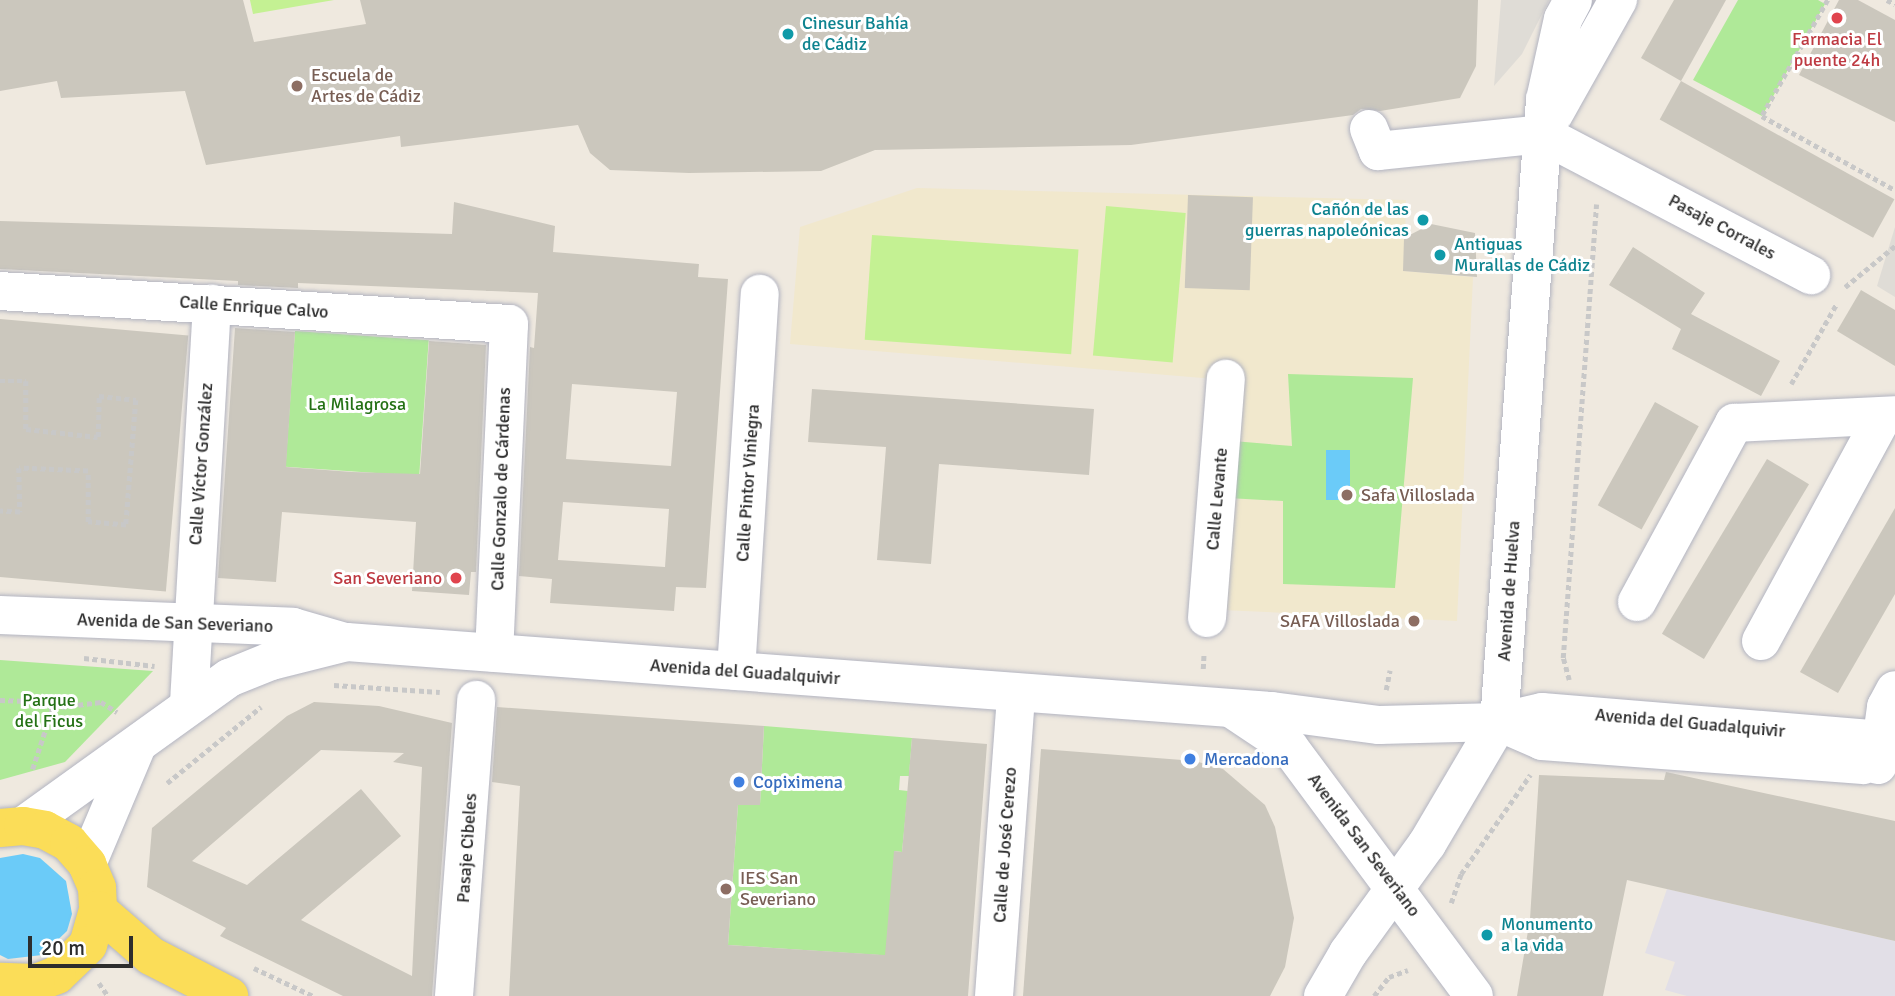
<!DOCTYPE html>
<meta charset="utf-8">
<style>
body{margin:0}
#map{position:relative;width:1895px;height:996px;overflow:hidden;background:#efe9df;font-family:Signika,sans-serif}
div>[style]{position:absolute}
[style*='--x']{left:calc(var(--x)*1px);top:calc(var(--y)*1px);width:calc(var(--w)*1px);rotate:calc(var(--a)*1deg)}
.industrial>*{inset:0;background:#e2dfe7}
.education>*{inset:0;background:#f1e8cd}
.green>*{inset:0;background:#afe998;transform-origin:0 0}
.pitch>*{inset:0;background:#c4f193;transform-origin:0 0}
.plaza>*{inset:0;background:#dfdcd6}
.water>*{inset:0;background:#6bcbf8;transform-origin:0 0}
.building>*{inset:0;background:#cbc7bd;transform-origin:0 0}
.path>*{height:4.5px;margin-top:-2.25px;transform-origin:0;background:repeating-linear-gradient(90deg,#c8c8c8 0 5px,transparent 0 8.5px)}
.roads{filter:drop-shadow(0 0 2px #b2b4c1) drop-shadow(0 0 2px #b2b4c1)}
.minor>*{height:38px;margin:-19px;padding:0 19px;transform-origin:19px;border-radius:19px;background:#fff}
.major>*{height:38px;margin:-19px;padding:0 19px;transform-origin:19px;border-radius:19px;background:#fbdd58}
.dots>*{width:19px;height:19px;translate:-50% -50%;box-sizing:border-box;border:4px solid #fff;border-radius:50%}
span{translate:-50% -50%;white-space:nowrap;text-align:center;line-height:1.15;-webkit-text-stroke:6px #fff;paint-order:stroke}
.culture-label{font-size:18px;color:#0d838f}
.left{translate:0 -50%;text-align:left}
.right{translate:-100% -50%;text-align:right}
.health-label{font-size:18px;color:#be3a42}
.education-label{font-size:18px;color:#785e54}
.street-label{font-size:18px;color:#2d2d2d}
.park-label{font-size:18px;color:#247115}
.shop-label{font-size:18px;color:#366cbe}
.scale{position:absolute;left:28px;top:936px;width:105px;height:32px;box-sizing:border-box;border:4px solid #2d2d2d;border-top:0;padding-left:9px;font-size:21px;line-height:24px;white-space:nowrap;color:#2d2d2d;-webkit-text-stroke:5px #fff;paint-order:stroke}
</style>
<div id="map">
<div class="industrial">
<div style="clip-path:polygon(1667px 889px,1895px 941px,1895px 996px,1687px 996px,1665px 990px,1675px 962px,1645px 953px)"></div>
</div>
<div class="education">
<div style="clip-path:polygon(917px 188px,1406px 200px,1404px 271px,1473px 277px,1457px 621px,1222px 610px,1239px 381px,790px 344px,800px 227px)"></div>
</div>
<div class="green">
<div style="clip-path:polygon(1738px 0,1818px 0,1825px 4px,1762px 116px,1693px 80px)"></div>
<div style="left:295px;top:331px;width:134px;height:136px;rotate:4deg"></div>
<div style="clip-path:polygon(1288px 374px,1413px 378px,1395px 588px,1283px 584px,1283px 501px,1228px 498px,1233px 441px,1292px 446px)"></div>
<div style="clip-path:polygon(0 660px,153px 671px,65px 762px,0 780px)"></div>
<div style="clip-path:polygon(764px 726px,912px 738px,909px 776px,900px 776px,899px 790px,908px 791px,902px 852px,894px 851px,895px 956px,728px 945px,738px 805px,760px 804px)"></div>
</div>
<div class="pitch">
<div style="clip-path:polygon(250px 0,334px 0,253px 14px)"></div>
<div style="left:1106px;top:206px;width:80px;height:150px;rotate:5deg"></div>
<div style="left:872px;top:235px;width:207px;height:105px;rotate:4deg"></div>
</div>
<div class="plaza">
<div style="clip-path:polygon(1501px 0,1549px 0,1522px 54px,1494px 86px)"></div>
<div style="clip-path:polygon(1895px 227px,1895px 297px,1877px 286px)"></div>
</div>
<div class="water">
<div style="left:1326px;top:450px;width:24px;height:50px"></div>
<div style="clip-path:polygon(23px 854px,40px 858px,66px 881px,72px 914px,67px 931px,42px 955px,8px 959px,0 955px,0 858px)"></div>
</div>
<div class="building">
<div style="clip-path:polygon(0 0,243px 0,254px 42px,366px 24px,360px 0,1478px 0,1476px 66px,1460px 98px,1380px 111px,1361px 109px,1353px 115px,1131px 145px,875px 150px,821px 171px,689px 173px,610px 170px,590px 153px,578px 125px,401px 147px,400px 136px,206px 165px,185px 91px,61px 98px,57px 81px,0 91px)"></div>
<div style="clip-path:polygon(1674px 0,1726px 0,1681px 81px,1641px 58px)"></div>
<div style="clip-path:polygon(1839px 0,1858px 0,1895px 20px,1895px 122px,1799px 75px)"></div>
<div style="left:1681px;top:81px;width:244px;height:44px;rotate:29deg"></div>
<div style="left:1188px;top:195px;width:65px;height:93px;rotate:2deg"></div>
<div style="clip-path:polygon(evenodd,454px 202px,555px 226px,553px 252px,699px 264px,698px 277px,728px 279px,706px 588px,676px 587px,674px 611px,550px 603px,552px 579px,519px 576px,530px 347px,534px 348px,538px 293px,298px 283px,298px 288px,238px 285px,238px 281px,0 269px,0 221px,452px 234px,454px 202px,572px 384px,677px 392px,671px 466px,566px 459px,572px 384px,454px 202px,563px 502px,669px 509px,665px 567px,558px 560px,563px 502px)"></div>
<div style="clip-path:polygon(1431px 224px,1475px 233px,1477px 277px,1403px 271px,1404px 238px)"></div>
<div style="clip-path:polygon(1633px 247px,1705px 293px,1691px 314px,1780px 361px,1761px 396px,1672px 349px,1681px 329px,1609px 285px)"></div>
<div style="clip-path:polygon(1861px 290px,1895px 310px,1895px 366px,1837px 331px)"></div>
<div style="left:0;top:319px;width:189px;height:257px;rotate:5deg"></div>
<div style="clip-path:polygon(235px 328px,295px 332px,286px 467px,352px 472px,420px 474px,429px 341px,486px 345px,476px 572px,471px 572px,469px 595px,412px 591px,416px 522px,282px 512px,276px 582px,218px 578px)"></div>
<div style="clip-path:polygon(812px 389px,1094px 409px,1089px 475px,939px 464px,931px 564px,877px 560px,886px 447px,808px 442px)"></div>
<div style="left:1655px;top:402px;width:50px;height:118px;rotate:29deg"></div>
<div style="left:1767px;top:459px;width:49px;height:204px;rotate:31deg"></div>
<div style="clip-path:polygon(1895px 508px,1895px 594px,1838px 693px,1800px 672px)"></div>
<div style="clip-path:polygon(evenodd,314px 702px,379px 706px,452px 723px,432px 996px,343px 996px,220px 936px,226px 928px,147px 887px,152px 828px,287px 716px,314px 702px,321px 750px,404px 753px,393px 762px,422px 767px,412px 976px,301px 920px,401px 836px,361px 789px,247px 885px,192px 861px,321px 750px)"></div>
<div style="clip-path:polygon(497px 707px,764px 726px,760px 805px,738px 805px,728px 945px,885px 955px,894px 851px,902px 852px,912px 738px,987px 744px,968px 996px,509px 996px,520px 786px,492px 782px)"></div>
<div style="clip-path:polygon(1041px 749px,1195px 761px,1223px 769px,1265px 805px,1275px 827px,1294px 918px,1285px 967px,1270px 996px,1023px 996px)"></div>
<div style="clip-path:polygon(1666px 772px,1895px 821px,1895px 941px,1627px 880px,1603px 996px,1517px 996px,1530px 919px,1539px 775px,1664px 780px)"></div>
</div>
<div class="path">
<div style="--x:1828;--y:0;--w:133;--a:119.6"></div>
<div style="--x:1762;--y:116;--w:152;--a:29.1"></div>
<div style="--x:1887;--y:0;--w:9;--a:27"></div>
<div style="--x:1845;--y:287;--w:65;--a:-39.4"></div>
<div style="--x:0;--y:381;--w:26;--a:0"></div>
<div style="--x:26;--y:381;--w:48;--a:90"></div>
<div style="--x:26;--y:429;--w:72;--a:6.3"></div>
<div style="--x:98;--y:437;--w:41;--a:-88.6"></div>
<div style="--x:99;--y:396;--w:37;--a:6"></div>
<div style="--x:136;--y:400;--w:125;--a:94.6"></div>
<div style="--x:126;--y:525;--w:38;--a:-175"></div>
<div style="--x:88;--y:522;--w:51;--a:-90"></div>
<div style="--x:88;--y:471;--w:69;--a:-177.5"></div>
<div style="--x:19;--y:468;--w:44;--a:88.7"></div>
<div style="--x:20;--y:512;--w:20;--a:-177"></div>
<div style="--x:1791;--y:384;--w:93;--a:-60.4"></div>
<div style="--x:84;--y:658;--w:71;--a:6.4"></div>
<div style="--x:1203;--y:669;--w:17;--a:-87"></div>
<div style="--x:1569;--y:680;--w:23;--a:-105"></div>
<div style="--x:1563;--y:658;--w:455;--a:-85.8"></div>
<div style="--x:334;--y:685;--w:106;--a:3.8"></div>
<div style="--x:1386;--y:690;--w:20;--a:-79"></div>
<div style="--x:0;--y:700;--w:34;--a:2"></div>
<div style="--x:34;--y:701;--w:20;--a:20"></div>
<div style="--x:53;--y:708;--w:67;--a:108.2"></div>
<div style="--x:53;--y:708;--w:48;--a:-7.1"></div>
<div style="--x:101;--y:702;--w:19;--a:32"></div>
<div style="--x:167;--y:783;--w:121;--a:-39"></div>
<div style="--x:1451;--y:903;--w:31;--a:-71"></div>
<div style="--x:1461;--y:874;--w:121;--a:-55.1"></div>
<div style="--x:254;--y:968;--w:65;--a:25.4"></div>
<div style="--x:99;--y:983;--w:16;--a:55"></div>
<div style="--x:1374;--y:996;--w:24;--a:-52"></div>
<div style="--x:1389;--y:977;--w:20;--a:-20"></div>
</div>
<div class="roads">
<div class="minor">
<div style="--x:1554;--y:114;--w:131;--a:-60.7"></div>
<div style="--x:1369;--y:129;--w:24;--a:68"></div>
<div style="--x:1378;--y:151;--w:165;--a:-5.9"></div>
<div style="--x:1542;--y:134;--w:304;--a:27.7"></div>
<div style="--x:0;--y:291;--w:510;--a:3.71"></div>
<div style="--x:509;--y:324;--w:329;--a:92.6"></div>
<div style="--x:1637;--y:602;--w:204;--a:-61.5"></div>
<div style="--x:1734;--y:423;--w:161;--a:-2.8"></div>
<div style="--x:0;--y:615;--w:293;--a:2.3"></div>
<div style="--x:293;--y:627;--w:54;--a:16.1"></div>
<div style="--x:1207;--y:618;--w:240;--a:-85.5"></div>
<div style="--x:1761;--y:641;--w:256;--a:-61.5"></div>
<div style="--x:736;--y:671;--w:378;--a:-86.4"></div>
<div style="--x:189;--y:703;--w:400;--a:-86.7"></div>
<div style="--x:1235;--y:711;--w:65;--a:33.7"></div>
<div style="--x:1289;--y:747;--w:310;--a:53.4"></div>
<div style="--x:1499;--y:722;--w:47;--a:23.8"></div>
<div style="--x:1542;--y:741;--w:322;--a:4.3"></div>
<div style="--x:1878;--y:765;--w:59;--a:-82.1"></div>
<div style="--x:1886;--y:707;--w:19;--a:-62"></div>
<div style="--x:23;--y:826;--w:254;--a:-35.7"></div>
<div style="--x:229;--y:678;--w:45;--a:-22"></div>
<div style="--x:271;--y:661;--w:78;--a:-14"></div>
<div style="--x:347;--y:642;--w:928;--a:4.27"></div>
<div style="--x:1272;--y:711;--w:108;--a:7.5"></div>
<div style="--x:1379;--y:725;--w:120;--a:-1.4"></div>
<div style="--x:1499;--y:722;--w:44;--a:-13.1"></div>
<div style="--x:1542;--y:712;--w:354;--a:4.7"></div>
<div style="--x:87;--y:864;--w:126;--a:-67.1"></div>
<div style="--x:454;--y:996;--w:297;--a:-85.7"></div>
<div style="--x:994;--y:996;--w:303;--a:-85.8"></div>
<div style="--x:1323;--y:996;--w:50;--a:-59.8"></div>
<div style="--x:1348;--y:953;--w:135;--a:-54.1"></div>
<div style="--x:1427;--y:844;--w:142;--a:-59.5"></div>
<div style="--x:1499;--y:722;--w:624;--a:-85.77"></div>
<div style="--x:1545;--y:100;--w:83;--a:-77.5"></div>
<div style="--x:1563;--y:19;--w:21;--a:-62"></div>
</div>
<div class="major">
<div style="--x:0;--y:828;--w:23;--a:-5"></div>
<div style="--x:23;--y:826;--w:22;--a:10"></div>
<div style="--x:45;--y:830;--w:27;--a:28"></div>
<div style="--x:69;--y:843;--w:28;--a:49"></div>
<div style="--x:87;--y:864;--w:26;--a:67"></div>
<div style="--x:97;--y:888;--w:22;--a:87"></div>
<div style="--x:98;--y:910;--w:36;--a:106"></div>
<div style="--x:88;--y:945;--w:43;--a:135.9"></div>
<div style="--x:57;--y:975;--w:22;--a:159"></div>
<div style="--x:36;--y:983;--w:36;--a:-178"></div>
<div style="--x:98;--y:910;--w:70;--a:41"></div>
<div style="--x:151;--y:956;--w:88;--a:27.1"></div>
</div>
</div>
<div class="dots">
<div style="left:1837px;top:18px;background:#e0444e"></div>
<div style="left:788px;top:34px;background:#0f9aa8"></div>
<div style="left:297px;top:86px;background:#8d6e63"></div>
<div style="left:1423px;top:220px;background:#0f9aa8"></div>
<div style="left:1440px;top:255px;background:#0f9aa8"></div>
<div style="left:1347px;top:495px;background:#8d6e63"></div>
<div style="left:456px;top:578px;background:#e0444e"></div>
<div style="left:1414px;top:621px;background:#8d6e63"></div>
<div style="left:1190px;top:759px;background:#3f7fe0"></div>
<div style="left:739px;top:782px;background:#3f7fe0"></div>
<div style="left:726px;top:889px;background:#8d6e63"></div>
<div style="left:1487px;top:935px;background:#0f9aa8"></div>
</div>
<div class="culture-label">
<span class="left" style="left:802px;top:34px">Cinesur Bahía<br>de Cádiz</span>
<span class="right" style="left:1409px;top:220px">Cañón de las<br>guerras napoleónicas</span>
<span class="left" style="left:1454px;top:255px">Antiguas<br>Murallas de Cádiz</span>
<span class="left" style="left:1501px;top:935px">Monumento<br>a la vida</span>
</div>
<div class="health-label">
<span style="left:1837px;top:50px">Farmacia El<br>puente 24h</span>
<span class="right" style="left:442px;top:578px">San Severiano</span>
</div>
<div class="education-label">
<span class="left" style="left:311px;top:86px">Escuela de<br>Artes de Cádiz</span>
<span class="left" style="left:1361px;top:495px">Safa Villoslada</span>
<span class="right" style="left:1400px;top:621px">SAFA Villoslada</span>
<span class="left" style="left:740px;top:889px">IES San<br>Severiano</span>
</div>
<div class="street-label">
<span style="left:1722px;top:227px;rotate:28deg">Pasaje Corrales</span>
<span style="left:254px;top:307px;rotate:4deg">Calle Enrique Calvo</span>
<span style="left:201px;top:464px;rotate:-86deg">Calle Víctor González</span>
<span style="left:748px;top:483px;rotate:-86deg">Calle Pintor Viniegra</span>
<span style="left:501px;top:489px;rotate:-88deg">Calle Gonzalo de Cárdenas</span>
<span style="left:1217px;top:499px;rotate:-85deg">Calle Levante</span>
<span style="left:1509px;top:591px;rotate:-86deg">Avenida de Huelva</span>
<span style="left:175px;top:623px;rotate:2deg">Avenida de San Severiano</span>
<span style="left:745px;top:672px;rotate:4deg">Avenida del Guadalquivir</span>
<span style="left:1690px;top:723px;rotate:5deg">Avenida del Guadalquivir</span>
<span style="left:1005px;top:845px;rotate:-86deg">Calle de José Cerezo</span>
<span style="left:1364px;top:845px;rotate:53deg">Avenida San Severiano</span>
<span style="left:467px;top:848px;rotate:-86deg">Pasaje Cibeles</span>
</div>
<div class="park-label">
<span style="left:357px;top:404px">La Milagrosa</span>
<span style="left:49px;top:711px">Parque<br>del Ficus</span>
</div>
<div class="shop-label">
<span class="left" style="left:1204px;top:759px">Mercadona</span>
<span class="left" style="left:753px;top:782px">Copiximena</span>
</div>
<div class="scale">20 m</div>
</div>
